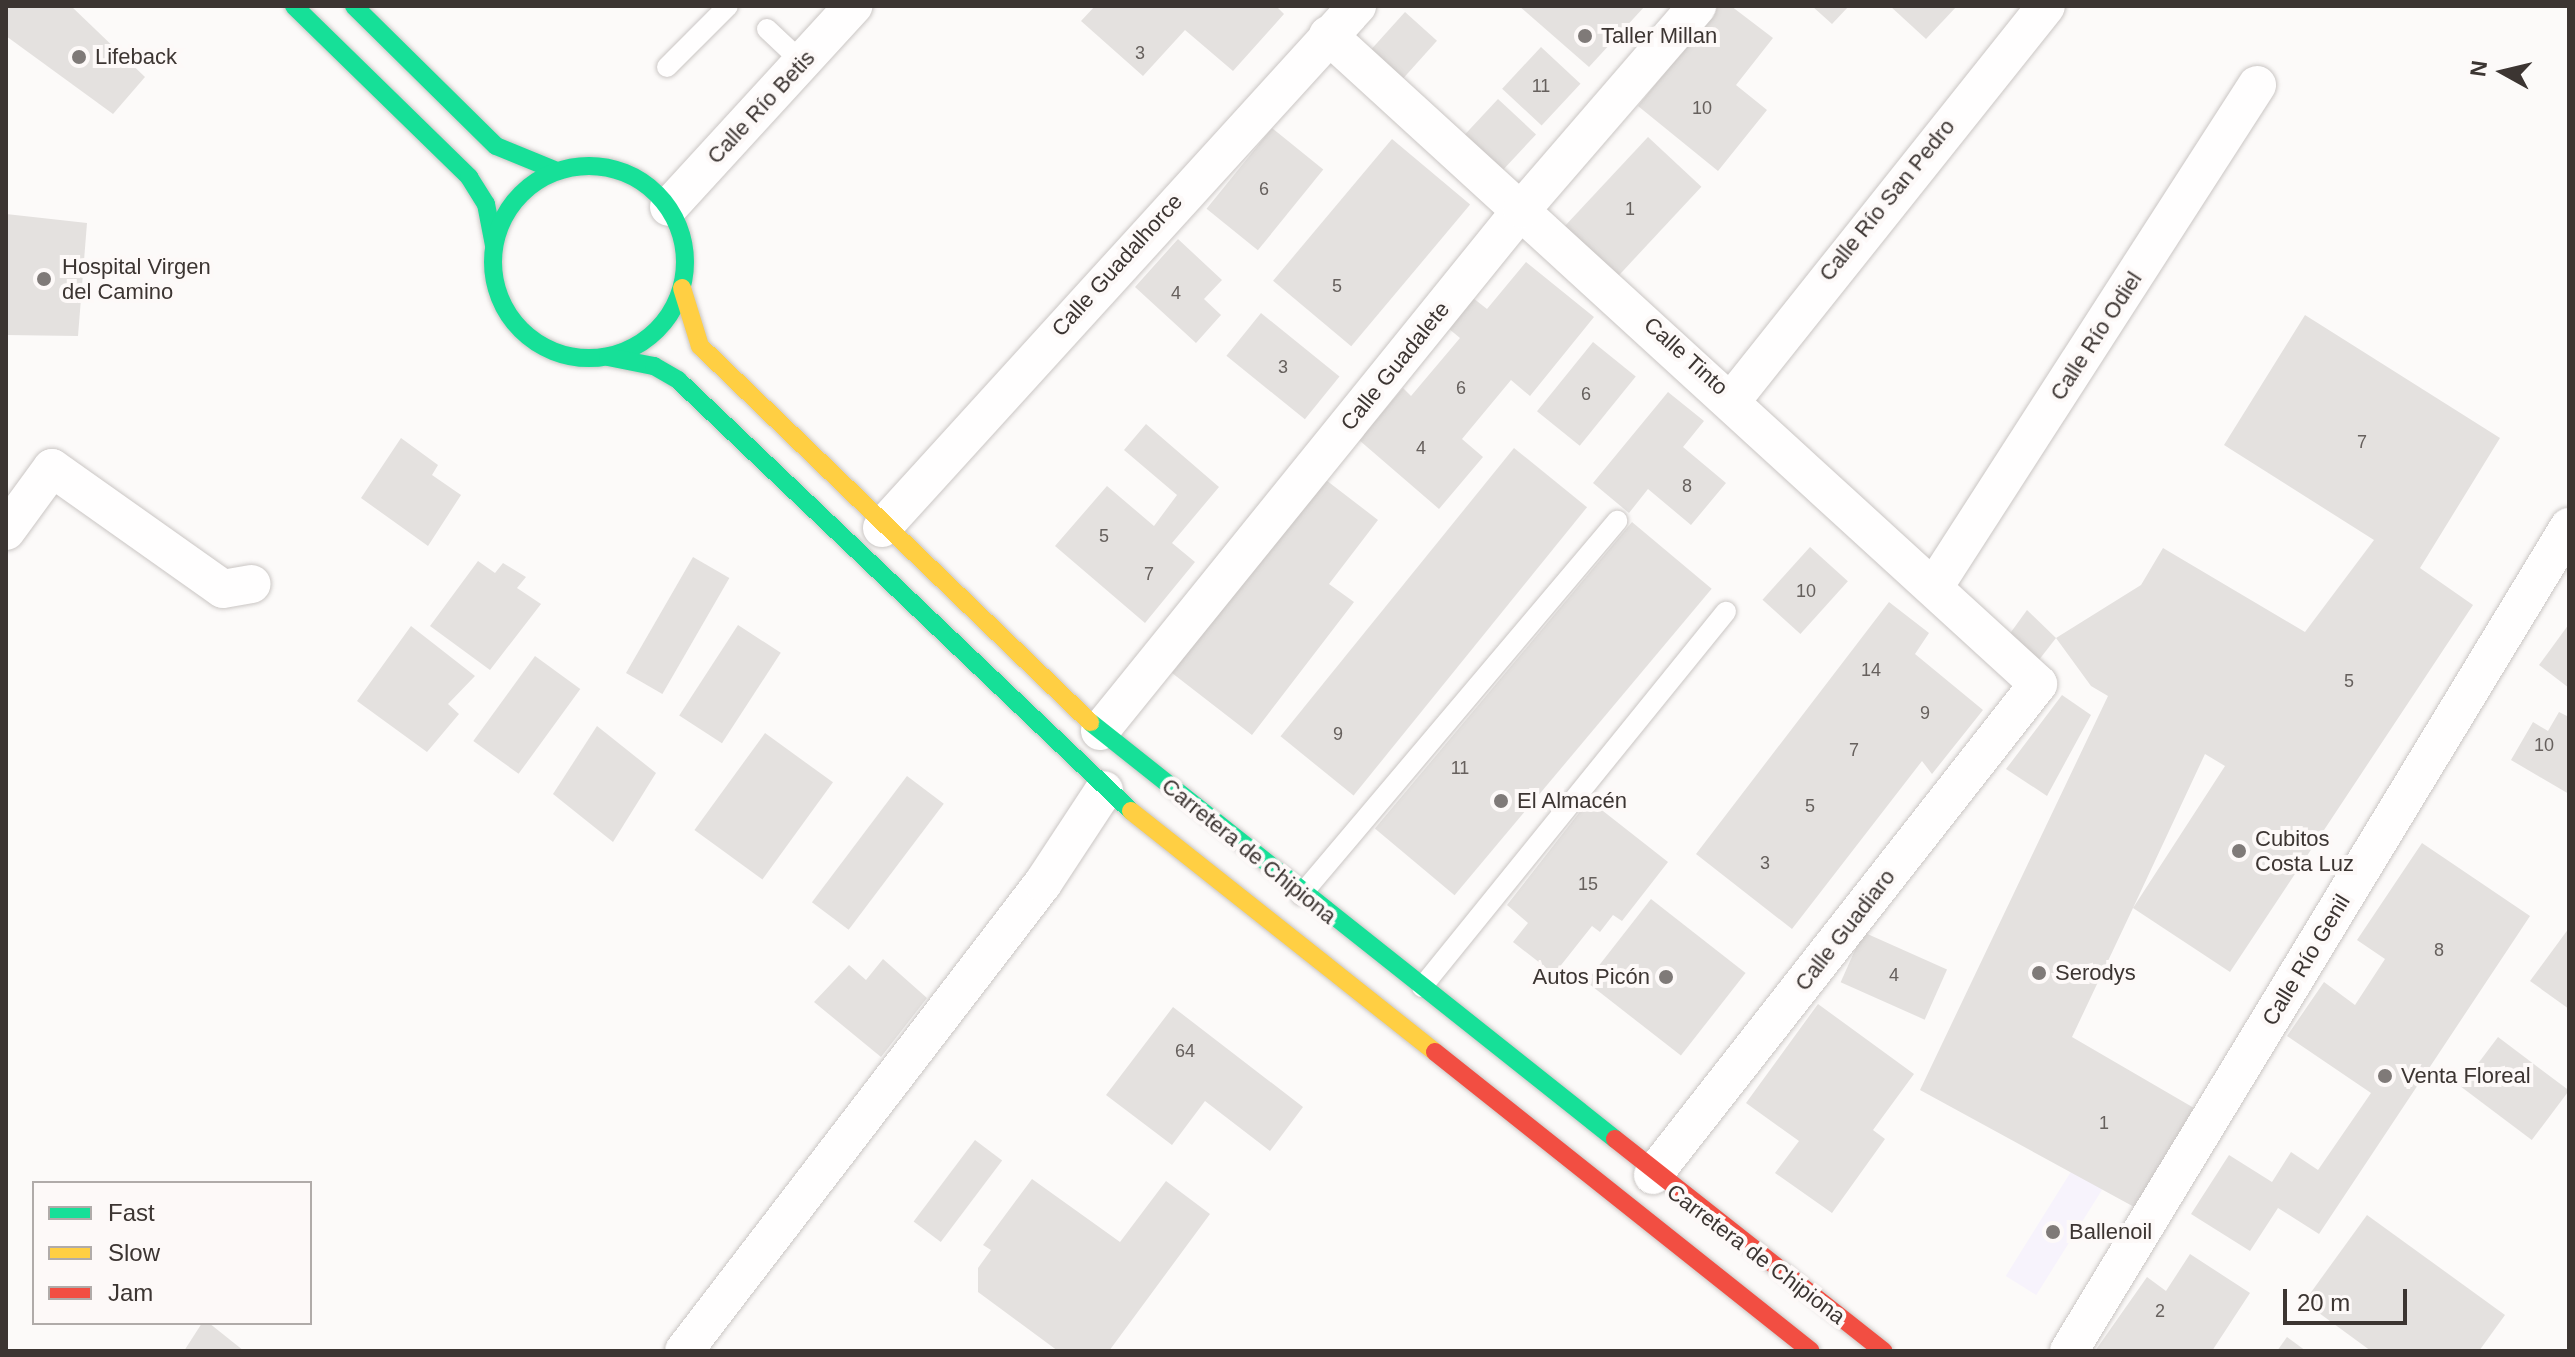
<!DOCTYPE html>
<meta charset="utf-8">
<style>
body{margin:0}
#map{position:relative;width:2575px;height:1357px;overflow:hidden;background:#fcfaf9;font-family:Arial,sans-serif}
div>[style]{position:absolute}
[style*='--x']{left:calc(var(--x)*1px);top:calc(var(--y)*1px);width:calc(var(--w)*1px);rotate:calc(var(--a)*1deg)}
.commercial>*{inset:0;background:#f7f3fc;transform-origin:0 0}
.building>*{inset:0;background:#e4e1df;transform-origin:0 0}
.roads{filter:drop-shadow(0 0 2px #cac6c4) drop-shadow(0 0 2px #cac6c4)}
.lane>*{height:20px;margin:-10px;padding:0 10px;transform-origin:10px;border-radius:10px;background:#fffefe}
.street>*{height:38px;margin:-19px;padding:0 19px;transform-origin:19px;border-radius:19px;background:#fffefe}
.fast>*{height:18px;margin:-9px;padding:0 9px;transform-origin:9px;border-radius:9px;background:#16e098}
.fast>.ring{margin:-9px;padding:0;box-sizing:content-box;background:none;border:18px solid #16e098;border-radius:50%}
.slow>*{height:18px;margin:-9px;padding:0 9px;transform-origin:9px;border-radius:9px;background:#ffcf43}
.jam>*{height:18px;margin:-9px;padding:0 9px;transform-origin:9px;border-radius:9px;background:#f24e42}
.dots>*{width:22px;height:22px;translate:-50% -50%;box-sizing:border-box;border:4px solid #fdf9f8;border-radius:50%}
span{translate:-50% -50%;white-space:nowrap;text-align:center;line-height:1.15;-webkit-text-stroke:8px #fdf9f8;paint-order:stroke}
.number-label{font-size:18px;color:#66605d}
.number-label span{-webkit-text-stroke-width:0}
.poi-label{font-size:22px;color:#3c3532}
.left{translate:0 -50%;text-align:left}
.right{translate:-100% -50%;text-align:right}
.street-label{font-size:22px;color:#3c3532}
.frame{position:absolute;inset:0;border:8px solid #3c3532;pointer-events:none}
.legend{position:absolute;left:32px;top:1181px;width:280px;height:144px;box-sizing:border-box;background:#fdf9f8;border:2px solid #b0aba9;margin:0;padding:10px 14px;list-style:none;font-size:24px;color:#3c3532}
.legend li{display:flex;align-items:center;gap:16px;height:40px}
.legend b{width:40px;border:2px solid #b0aba9}
.north{position:absolute;left:2463px;top:32px;width:80px;height:80px;-webkit-text-stroke:6px #fdf9f8;paint-order:stroke;rotate:278deg;font-size:22px;font-weight:700;line-height:32px;text-align:center;color:#3c3532}
.north::after{content:'';display:block;margin:auto;width:28px;height:36px;background:#3c3532;clip-path:polygon(50% 0,100% 100%,50% 72%,0 100%)}
.scale{position:absolute;left:2283px;top:1289px;width:124px;height:36px;box-sizing:border-box;border:4px solid #3c3532;border-top:0;padding-left:10px;font-size:24px;line-height:28px;white-space:nowrap;color:#3c3532;-webkit-text-stroke:6px #fdf9f8;paint-order:stroke}
</style>
<div id="map">
<div class="commercial">
<div style="left:2072px;top:1170px;width:36px;height:125px;rotate:32deg"></div>
</div>
<div class="building">
<div style="clip-path:polygon(6px 6px,71px 6px,145px 77px,113px 114px,6px 36px)"></div>
<div style="clip-path:polygon(1095px 6px,1276px 6px,1284px 14px,1233px 71px,1185px 30px,1143px 76px,1081px 21px)"></div>
<div style="clip-path:polygon(1519px 6px,1645px 6px,1589px 67px)"></div>
<div style="clip-path:polygon(1718px 6px,1731px 6px,1773px 38px,1736px 85px,1767px 110px,1718px 171px,1638px 106px)"></div>
<div style="clip-path:polygon(1812px 6px,1849px 6px,1832px 24px)"></div>
<div style="clip-path:polygon(1890px 6px,1957px 6px,1926px 39px)"></div>
<div style="left:1405px;top:12px;width:43px;height:58px;rotate:42deg"></div>
<div style="left:1541px;top:47px;width:54px;height:57px;rotate:43deg"></div>
<div style="left:1498px;top:99px;width:52px;height:54px;rotate:43deg"></div>
<div style="left:1272px;top:128px;width:66px;height:104px;rotate:39deg"></div>
<div style="left:1648px;top:137px;width:73px;height:129px;rotate:43deg"></div>
<div style="left:1392px;top:139px;width:102px;height:185px;rotate:40deg"></div>
<div style="clip-path:polygon(6px 214px,87px 223px,78px 336px,6px 335px)"></div>
<div style="clip-path:polygon(1178px 239px,1222px 280px,1204px 299px,1221px 315px,1196px 343px,1135px 287px)"></div>
<div style="clip-path:polygon(1526px 262px,1594px 317px,1530px 396px,1511px 380px,1462px 439px,1483px 457px,1439px 509px,1359px 440px,1403px 388px,1411px 396px,1460px 338px,1448px 328px,1473px 298px,1487px 309px)"></div>
<div style="left:1261px;top:313px;width:101px;height:55px;rotate:39deg"></div>
<div style="clip-path:polygon(evenodd,2305px 315px,2500px 438px,2420px 568px,2473px 605px,2230px 972px,2133px 908px,2072px 1037px,2194px 1108px,2136px 1208px,1920px 1090px,2108px 696px,2091px 686px,2056px 638px,2141px 585px,2163px 548px,2305px 632px,2374px 540px,2224px 445px,2305px 315px,2205px 754px,2225px 766px,2133px 908px,2205px 754px)"></div>
<div style="left:1593px;top:342px;width:55px;height:89px;rotate:39deg"></div>
<div style="clip-path:polygon(1668px 392px,1704px 421px,1683px 447px,1726px 483px,1691px 525px,1648px 489px,1629px 513px,1593px 483px)"></div>
<div style="clip-path:polygon(1146px 424px,1219px 487px,1172px 543px,1195px 562px,1145px 623px,1055px 546px,1107px 486px,1154px 526px,1177px 495px,1124px 450px)"></div>
<div style="clip-path:polygon(401px 438px,438px 465px,432px 475px,461px 495px,428px 546px,361px 498px)"></div>
<div style="left:1514px;top:448px;width:94px;height:371px;rotate:39deg"></div>
<div style="clip-path:polygon(1322px 477px,1378px 520px,1329px 584px,1354px 602px,1252px 735px,1172px 673px)"></div>
<div style="left:1632px;top:522px;width:104px;height:400px;rotate:40deg"></div>
<div style="left:1810px;top:547px;width:51px;height:71px;rotate:42deg"></div>
<div style="left:693px;top:557px;width:42px;height:134px;rotate:30deg"></div>
<div style="clip-path:polygon(478px 561px,495px 573px,503px 563px,526px 577px,517px 588px,541px 604px,490px 670px,430px 626px)"></div>
<div style="clip-path:polygon(1889px 602px,1929px 633px,1915px 654px,1983px 710px,1932px 774px,1922px 761px,1792px 929px,1696px 854px)"></div>
<div style="clip-path:polygon(2027px 610px,2056px 638px,2035px 665px,2006px 639px)"></div>
<div style="clip-path:polygon(2569px 624px,2569px 688px,2539px 665px)"></div>
<div style="left:738px;top:625px;width:51px;height:108px;rotate:33deg"></div>
<div style="clip-path:polygon(411px 626px,475px 676px,448px 704px,459px 714px,427px 752px,357px 701px)"></div>
<div style="left:535px;top:656px;width:56px;height:105px;rotate:36deg"></div>
<div style="clip-path:polygon(2062px 695px,2091px 715px,2047px 796px,2006px 769px)"></div>
<div style="clip-path:polygon(2559px 712px,2569px 717px,2569px 794px,2511px 760px,2533px 722px,2548px 731px)"></div>
<div style="clip-path:polygon(597px 726px,656px 773px,613px 842px,553px 794px)"></div>
<div style="left:765px;top:733px;width:84px;height:120px;rotate:36deg"></div>
<div style="left:907px;top:776px;width:46px;height:158px;rotate:37deg"></div>
<div style="clip-path:polygon(1589px 800px,1668px 862px,1622px 921px,1613px 915px,1600px 932px,1592px 926px,1554px 974px,1513px 942px,1528px 923px,1507px 905px)"></div>
<div style="clip-path:polygon(2422px 843px,2530px 916px,2319px 1234px,2278px 1208px,2250px 1251px,2191px 1214px,2229px 1155px,2272px 1182px,2291px 1152px,2318px 1170px,2371px 1093px,2287px 1036px,2324px 982px,2355px 1005px,2385px 959px,2357px 940px)"></div>
<div style="left:1651px;top:899px;width:120px;height:105px;rotate:38deg"></div>
<div style="clip-path:polygon(2569px 928px,2569px 1009px,2530px 981px)"></div>
<div style="left:1863px;top:932px;width:92px;height:55px;rotate:24deg"></div>
<div style="clip-path:polygon(883px 959px,927px 998px,881px 1057px,814px 1002px,849px 965px,866px 980px)"></div>
<div style="clip-path:polygon(1818px 1004px,1914px 1074px,1873px 1130px,1885px 1139px,1832px 1213px,1775px 1173px,1799px 1141px,1746px 1103px)"></div>
<div style="clip-path:polygon(1173px 1007px,1303px 1107px,1270px 1151px,1205px 1101px,1172px 1145px,1106px 1095px)"></div>
<div style="left:2498px;top:1037px;width:89px;height:62px;rotate:37deg"></div>
<div style="left:975px;top:1140px;width:34px;height:102px;rotate:37deg"></div>
<div style="clip-path:polygon(1032px 1179px,1120px 1242px,1166px 1181px,1210px 1214px,1109px 1351px,1058px 1351px,978px 1292px,978px 1268px,991px 1250px,983px 1245px)"></div>
<div style="clip-path:polygon(2367px 1215px,2505px 1315px,2479px 1351px,2371px 1351px,2304px 1302px)"></div>
<div style="clip-path:polygon(2190px 1254px,2250px 1293px,2212px 1351px,2095px 1351px,2147px 1277px,2166px 1291px)"></div>
<div style="clip-path:polygon(202px 1323px,209px 1323px,244px 1351px,184px 1351px)"></div>
<div style="clip-path:polygon(2287px 1337px,2306px 1351px,2277px 1351px)"></div>
</div>
<div class="roads">
<div class="lane">
<div style="--x:767;--y:29;--w:50;--a:43.4"></div>
<div style="--x:667;--y:67;--w:86;--a:-45"></div>
<div style="--x:1301;--y:895;--w:490;--a:-49.8"></div>
<div style="--x:1422;--y:987;--w:483;--a:-51"></div>
</div>
<div class="street">
<div style="--x:1328;--y:35;--w:962;--a:42.43"></div>
<div style="--x:2038;--y:684;--w:624;--a:128.1"></div>
<div style="--x:669;--y:207;--w:273;--a:-47.5"></div>
<div style="--x:1733;--y:399;--w:502;--a:-51.46"></div>
<div style="--x:882;--y:528;--w:706;--a:-47.7"></div>
<div style="--x:6;--y:531;--w:78;--a:-53.9"></div>
<div style="--x:52;--y:468;--w:209;--a:35.3"></div>
<div style="--x:223;--y:589;--w:29;--a:-10"></div>
<div style="--x:1934;--y:587;--w:597;--a:-57.24"></div>
<div style="--x:1100;--y:731;--w:671;--a:-51.05"></div>
<div style="--x:1522;--y:209;--w:268;--a:-49.2"></div>
<div style="--x:684;--y:1351;--w:590;--a:-52.51"></div>
<div style="--x:1043;--y:883;--w:111;--a:-56.7"></div>
<div style="--x:2069;--y:1351;--w:964;--a:-58.75"></div>
</div>
<div class="fast">
<div style="--x:294;--y:6;--w:245;--a:44.3"></div>
<div style="--x:469;--y:177;--w:32;--a:58"></div>
<div style="--x:486;--y:204;--w:42;--a:79"></div>
<div style="--x:354;--y:6;--w:199;--a:44.6"></div>
<div style="--x:496;--y:146;--w:66;--a:22.3"></div>
<div class="ring" style="left:493px;top:166px;width:174px;height:174px"></div>
<div style="--x:608;--y:357;--w:47;--a:11.1"></div>
<div style="--x:654;--y:366;--w:28;--a:30"></div>
<div style="--x:678;--y:380;--w:625;--a:43.57"></div>
<div style="--x:1090;--y:722;--w:670;--a:38.46"></div>
</div>
<div class="slow">
<div style="--x:682;--y:288;--w:61;--a:72.8"></div>
<div style="--x:700;--y:346;--w:542;--a:43.95"></div>
<div style="--x:1131;--y:811;--w:388;--a:38.4"></div>
</div>
<div class="jam">
<div style="--x:1435;--y:1052;--w:480;--a:38.5"></div>
<div style="--x:1615;--y:1139;--w:342;--a:38.3"></div>
</div>
</div>
<div class="dots">
<div style="left:1585px;top:36px;background:#7f7a78"></div>
<div style="left:79px;top:57px;background:#7f7a78"></div>
<div style="left:44px;top:279px;background:#7f7a78"></div>
<div style="left:1501px;top:801px;background:#7f7a78"></div>
<div style="left:2239px;top:851px;background:#7f7a78"></div>
<div style="left:2039px;top:973px;background:#7f7a78"></div>
<div style="left:1666px;top:977px;background:#7f7a78"></div>
<div style="left:2385px;top:1076px;background:#7f7a78"></div>
<div style="left:2053px;top:1232px;background:#7f7a78"></div>
</div>
<div class="number-label">
<span style="left:1140px;top:53px">3</span>
<span style="left:1541px;top:86px">11</span>
<span style="left:1702px;top:108px">10</span>
<span style="left:1264px;top:189px">6</span>
<span style="left:1630px;top:209px">1</span>
<span style="left:1337px;top:286px">5</span>
<span style="left:1176px;top:293px">4</span>
<span style="left:1283px;top:367px">3</span>
<span style="left:1461px;top:388px">6</span>
<span style="left:1586px;top:394px">6</span>
<span style="left:2362px;top:442px">7</span>
<span style="left:1421px;top:448px">4</span>
<span style="left:1687px;top:486px">8</span>
<span style="left:1104px;top:536px">5</span>
<span style="left:1149px;top:574px">7</span>
<span style="left:1806px;top:591px">10</span>
<span style="left:1871px;top:670px">14</span>
<span style="left:2349px;top:681px">5</span>
<span style="left:1925px;top:713px">9</span>
<span style="left:1338px;top:734px">9</span>
<span style="left:2544px;top:745px">10</span>
<span style="left:1854px;top:750px">7</span>
<span style="left:1460px;top:768px">11</span>
<span style="left:1810px;top:806px">5</span>
<span style="left:1765px;top:863px">3</span>
<span style="left:1588px;top:884px">15</span>
<span style="left:2439px;top:950px">8</span>
<span style="left:1894px;top:975px">4</span>
<span style="left:1185px;top:1051px">64</span>
<span style="left:2104px;top:1123px">1</span>
<span style="left:2160px;top:1311px">2</span>
</div>
<div class="poi-label">
<span class="left" style="left:1601px;top:36px">Taller Millan</span>
<span class="left" style="left:95px;top:57px">Lifeback</span>
<span class="left" style="left:62px;top:279px">Hospital Virgen<br>del Camino</span>
<span class="left" style="left:1517px;top:801px">El Almacén</span>
<span class="left" style="left:2255px;top:851px">Cubitos<br>Costa Luz</span>
<span class="left" style="left:2055px;top:973px">Serodys</span>
<span class="right" style="left:1650px;top:977px">Autos Picón</span>
<span class="left" style="left:2401px;top:1076px">Venta Floreal</span>
<span class="left" style="left:2069px;top:1232px">Ballenoil</span>
</div>
<div class="street-label">
<span style="left:761px;top:107px;rotate:-47deg">Calle Río Betis</span>
<span style="left:1887px;top:200px;rotate:-51deg">Calle Río San Pedro</span>
<span style="left:1117px;top:265px;rotate:-48deg">Calle Guadalhorce</span>
<span style="left:2096px;top:336px;rotate:-57deg">Calle Río Odiel</span>
<span style="left:1686px;top:356px;rotate:42deg">Calle Tinto</span>
<span style="left:1395px;top:366px;rotate:-51deg">Calle Guadalete</span>
<span style="left:1249px;top:851px;rotate:39deg">Carretera de Chipiona</span>
<span style="left:1845px;top:930px;rotate:-52deg">Calle Guadiaro</span>
<span style="left:2306px;top:960px;rotate:-59deg">Calle Río Genil</span>
<span style="left:1756px;top:1254px;rotate:37deg">Carretera de Chipiona</span>
</div>
<div class="frame"></div>
<ul class="legend">
<li><b style="height:10px;background:#16e098"></b>Fast</li>
<li><b style="height:10px;background:#ffcf43"></b>Slow</li>
<li><b style="height:10px;background:#f24e42"></b>Jam</li>
</ul>
<div class="north">N</div>
<div class="scale">20 m</div>
</div>
